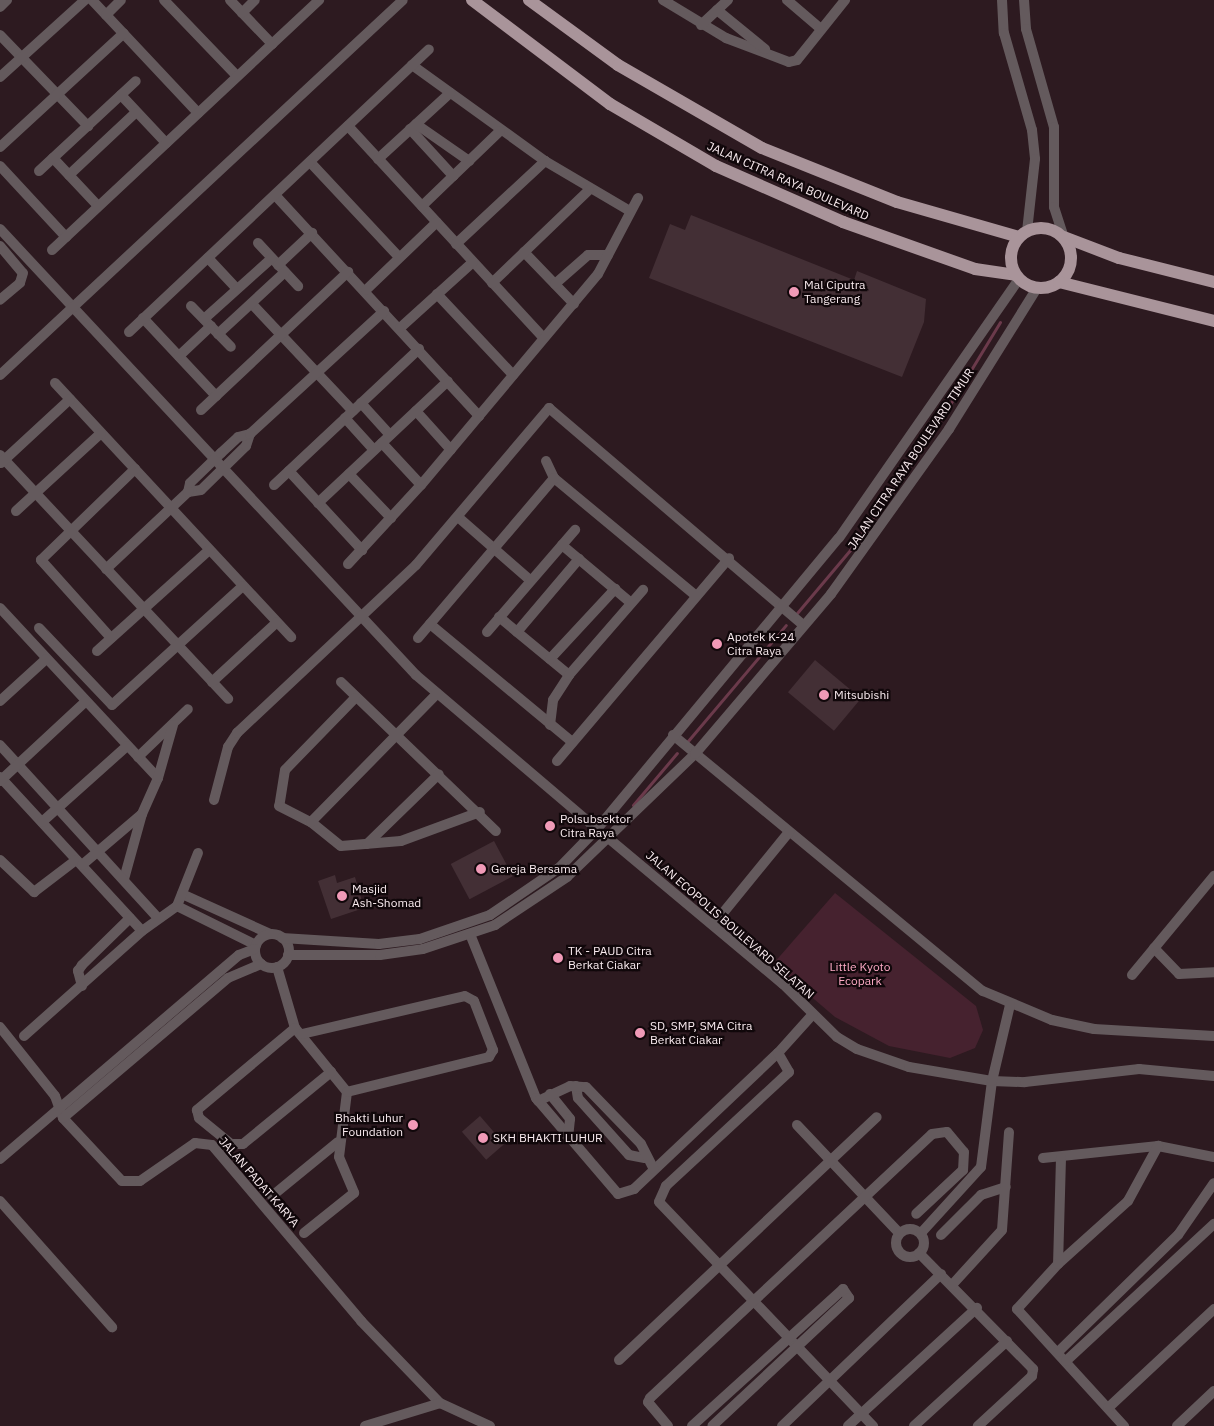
<!DOCTYPE html>
<style>
body{margin:0}
#map{position:relative;width:1214px;height:1426px;overflow:hidden;background:#2d1a20;font-family:"IBM Plex Sans",sans-serif}
div>[style]{position:absolute}
[style*='--x']{left:calc(var(--x)*1px);top:calc(var(--y)*1px);width:calc(var(--w)*1px);rotate:calc(var(--a)*1deg)}
.green>*{inset:0;background:#46222f}
.stream>*{height:3px;margin:-1.5px;padding:0 1.5px;transform-origin:1.5px;border-radius:1.5px;background:#6b3a4b}
.building>*{inset:0;background:#432f35;transform-origin:0 0}
.minor>*{height:10px;margin:-5px;padding:0 5px;transform-origin:5px;border-radius:5px;background:#645a5d}
.minor>.ring{margin:-5px;padding:0;box-sizing:content-box;background:none;border:10px solid #645a5d;border-radius:50%}
.major>*{height:12px;margin:-6px;padding:0 6px;transform-origin:6px;border-radius:6px;background:#a9949a}
.major>.ring{margin:-6px;padding:0;box-sizing:content-box;background:none;border:12px solid #a9949a;border-radius:50%}
.dots>*{width:14px;height:14px;translate:-50% -50%;box-sizing:border-box;border:2px solid #10070a;border-radius:50%}
span{translate:-50% -50%;white-space:nowrap;text-align:center;line-height:1.15;-webkit-text-stroke:4.5px #10070a;paint-order:stroke}
.street-label{font-size:12px;color:#f9ebef}
.poi-label{font-size:12px;color:#f9ebef}
.left{translate:0 -50%;text-align:left}
.right{translate:-100% -50%;text-align:right}
.park-label{font-size:12px;color:#fdaac5}
</style>
<div id="map">
<div class="green">
<div style="clip-path:polygon(835px 893px,976px 1006px,983px 1030px,975px 1048px,950px 1058px,889px 1046px,835px 1017px,773px 964px)"></div>
</div>
<div class="stream">
<div style="--x:797;--y:613;--w:82;--a:-49.9"></div>
<div style="--x:850;--y:550;--w:142;--a:-54.7"></div>
<div style="--x:932;--y:434;--w:131;--a:-58.7"></div>
<div style="--x:687;--y:742;--w:153;--a:-49.8"></div>
<div style="--x:633;--y:805;--w:68;--a:-49.8"></div>
</div>
<div class="building">
<div style="clip-path:polygon(691px 215px,854px 280px,857px 271px,926px 299px,924px 322px,902px 377px,649px 278px,670px 224px,685px 230px)"></div>
<div style="left:815px;top:660px;width:60px;height:42px;rotate:40deg"></div>
<div style="left:494px;top:841px;width:40px;height:49px;rotate:62deg"></div>
<div style="clip-path:polygon(335px 875px,337px 883px,355px 877px,364px 908px,331px 919px,318px 881px)"></div>
<div style="left:480px;top:1116px;width:37px;height:24px;rotate:49deg"></div>
</div>
<div class="minor">
<div style="--x:92;--y:0;--w:155;--a:46.8"></div>
<div style="--x:164;--y:0;--w:104;--a:46.2"></div>
<div style="--x:230;--y:0;--w:61;--a:46.3"></div>
<div style="--x:663;--y:0;--w:74;--a:31.1"></div>
<div style="--x:726;--y:38;--w:67;--a:20.9"></div>
<div style="--x:789;--y:62;--w:8;--a:-14"></div>
<div style="--x:797;--y:60;--w:77;--a:-51.3"></div>
<div style="--x:787;--y:0;--w:45;--a:40.5"></div>
<div style="--x:1002;--y:0;--w:33;--a:87"></div>
<div style="--x:1004;--y:33;--w:101;--a:73.9"></div>
<div style="--x:1032;--y:130;--w:29;--a:84"></div>
<div style="--x:1035;--y:159;--w:72;--a:96.3"></div>
<div style="--x:1024;--y:0;--w:29;--a:86"></div>
<div style="--x:1026;--y:29;--w:102;--a:74.1"></div>
<div style="--x:1054;--y:127;--w:80;--a:90"></div>
<div style="--x:1054;--y:207;--w:32;--a:72"></div>
<div style="--x:0;--y:7;--w:10;--a:-45"></div>
<div style="--x:717;--y:10;--w:62;--a:39.1"></div>
<div style="--x:242;--y:13;--w:18;--a:-45"></div>
<div style="--x:106;--y:15;--w:21;--a:-45"></div>
<div style="--x:701;--y:25;--w:37;--a:-43"></div>
<div style="--x:0;--y:35;--w:127;--a:46"></div>
<div style="--x:412;--y:65;--w:164;--a:35.8"></div>
<div style="--x:545;--y:161;--w:99;--a:30.5"></div>
<div style="--x:0;--y:77;--w:115;--a:-42.2"></div>
<div style="--x:121;--y:95;--w:66;--a:46.8"></div>
<div style="--x:416;--y:124;--w:65;--a:34.9"></div>
<div style="--x:348;--y:126;--w:287;--a:47.3"></div>
<div style="--x:410;--y:129;--w:64;--a:47.5"></div>
<div style="--x:0;--y:147;--w:168;--a:-42.6"></div>
<div style="--x:53;--y:158;--w:66;--a:46.8"></div>
<div style="--x:378;--y:159;--w:98;--a:-42.5"></div>
<div style="--x:310;--y:162;--w:130;--a:46.9"></div>
<div style="--x:0;--y:166;--w:97;--a:47.1"></div>
<div style="--x:39;--y:171;--w:132;--a:-42.9"></div>
<div style="--x:69;--y:175;--w:92;--a:-43.2"></div>
<div style="--x:275;--y:195;--w:301;--a:47.3"></div>
<div style="--x:422;--y:206;--w:108;--a:-43.9"></div>
<div style="--x:0;--y:229;--w:610;--a:46.99"></div>
<div style="--x:416;--y:675;--w:238;--a:40.4"></div>
<div style="--x:258;--y:243;--w:59;--a:47.1"></div>
<div style="--x:456;--y:244;--w:122;--a:-43"></div>
<div style="--x:0;--y:246;--w:35;--a:50"></div>
<div style="--x:23;--y:273;--w:10;--a:107"></div>
<div style="--x:20;--y:283;--w:26;--a:140"></div>
<div style="--x:52;--y:250;--w:366;--a:-43.1"></div>
<div style="--x:524;--y:252;--w:72;--a:46.1"></div>
<div style="--x:208;--y:258;--w:42;--a:46.9"></div>
<div style="--x:278;--y:265;--w:47;--a:-43.3"></div>
<div style="--x:492;--y:283;--w:134;--a:-43.8"></div>
<div style="--x:555;--y:284;--w:44;--a:-41.3"></div>
<div style="--x:588;--y:255;--w:20;--a:0"></div>
<div style="--x:366;--y:290;--w:98;--a:-43.8"></div>
<div style="--x:437;--y:294;--w:111;--a:46.8"></div>
<div style="--x:252;--y:304;--w:147;--a:46.7"></div>
<div style="--x:191;--y:306;--w:57;--a:45.7"></div>
<div style="--x:143;--y:318;--w:107;--a:46.9"></div>
<div style="--x:204;--y:319;--w:91;--a:-41.9"></div>
<div style="--x:400;--y:328;--w:98;--a:-42.1"></div>
<div style="--x:129;--y:332;--w:412;--a:-43.3"></div>
<div style="--x:218;--y:334;--w:91;--a:-42.8"></div>
<div style="--x:179;--y:356;--w:44;--a:-43.2"></div>
<div style="--x:0;--y:375;--w:550;--a:-42.94"></div>
<div style="--x:55;--y:383;--w:347;--a:47.1"></div>
<div style="--x:361;--y:403;--w:43;--a:47.8"></div>
<div style="--x:201;--y:410;--w:202;--a:-43.2"></div>
<div style="--x:416;--y:411;--w:52;--a:48.1"></div>
<div style="--x:345;--y:418;--w:43;--a:47.8"></div>
<div style="--x:382;--y:443;--w:57;--a:47.1"></div>
<div style="--x:0;--y:455;--w:334;--a:46.9"></div>
<div style="--x:546;--y:461;--w:19;--a:65"></div>
<div style="--x:554;--y:478;--w:185;--a:39.7"></div>
<div style="--x:1;--y:463;--w:94;--a:-42.8"></div>
<div style="--x:289;--y:471;--w:108;--a:47.3"></div>
<div style="--x:349;--y:474;--w:61;--a:46.3"></div>
<div style="--x:274;--y:485;--w:199;--a:-43.2"></div>
<div style="--x:188;--y:492;--w:13;--a:-9"></div>
<div style="--x:201;--y:490;--w:63;--a:-44.4"></div>
<div style="--x:246;--y:446;--w:13;--a:-72"></div>
<div style="--x:318;--y:503;--w:178;--a:-43.2"></div>
<div style="--x:16;--y:511;--w:115;--a:-42.5"></div>
<div style="--x:458;--y:517;--w:96;--a:41.2"></div>
<div style="--x:562;--y:545;--w:90;--a:40"></div>
<div style="--x:348;--y:564;--w:108;--a:-47.3"></div>
<div style="--x:421;--y:485;--w:275;--a:-50"></div>
<div style="--x:598;--y:274;--w:86;--a:-62.2"></div>
<div style="--x:106;--y:569;--w:112;--a:-43.2"></div>
<div style="--x:188;--y:492;--w:9;--a:-77"></div>
<div style="--x:190;--y:483;--w:43;--a:-44.1"></div>
<div style="--x:221;--y:453;--w:23;--a:-43"></div>
<div style="--x:238;--y:437;--w:12;--a:-14"></div>
<div style="--x:250;--y:434;--w:182;--a:-42.5"></div>
<div style="--x:0;--y:608;--w:232;--a:47.1"></div>
<div style="--x:158;--y:778;--w:39;--a:114"></div>
<div style="--x:142;--y:814;--w:67;--a:105.5"></div>
<div style="--x:499;--y:617;--w:91;--a:39.6"></div>
<div style="--x:430;--y:624;--w:185;--a:39.7"></div>
<div style="--x:39;--y:628;--w:106;--a:46.5"></div>
<div style="--x:112;--y:705;--w:177;--a:-42.3"></div>
<div style="--x:487;--y:632;--w:135;--a:-49.2"></div>
<div style="--x:517;--y:632;--w:96;--a:-49.7"></div>
<div style="--x:111;--y:638;--w:105;--a:-131.9"></div>
<div style="--x:41;--y:560;--w:131;--a:-44.1"></div>
<div style="--x:418;--y:638;--w:210;--a:-49.6"></div>
<div style="--x:97;--y:651;--w:151;--a:-42"></div>
<div style="--x:550;--y:659;--w:96;--a:-47.1"></div>
<div style="--x:212;--y:682;--w:88;--a:-42.7"></div>
<div style="--x:341;--y:682;--w:215;--a:43.9"></div>
<div style="--x:355;--y:698;--w:100;--a:134.2"></div>
<div style="--x:285;--y:770;--w:36;--a:99"></div>
<div style="--x:279;--y:806;--w:36;--a:27"></div>
<div style="--x:311;--y:822;--w:38;--a:39"></div>
<div style="--x:341;--y:846;--w:60;--a:-4.8"></div>
<div style="--x:401;--y:841;--w:84;--a:-20.2"></div>
<div style="--x:0;--y:701;--w:62;--a:-42.4"></div>
<div style="--x:550;--y:725;--w:25;--a:-83"></div>
<div style="--x:553;--y:700;--w:30;--a:-57"></div>
<div style="--x:569;--y:675;--w:113;--a:-49"></div>
<div style="--x:673;--y:735;--w:402;--a:39.6"></div>
<div style="--x:983;--y:991;--w:75;--a:22.8"></div>
<div style="--x:1052;--y:1020;--w:43;--a:12.1"></div>
<div style="--x:1094;--y:1029;--w:120;--a:3.3"></div>
<div style="--x:0;--y:745;--w:234;--a:47.6"></div>
<div style="--x:138;--y:757;--w:69;--a:-43.8"></div>
<div style="--x:557;--y:761;--w:266;--a:-49.7"></div>
<div style="--x:0;--y:777;--w:209;--a:47.3"></div>
<div style="--x:158;--y:778;--w:55;--a:-74.2"></div>
<div style="--x:0;--y:781;--w:117;--a:-42.9"></div>
<div style="--x:214;--y:800;--w:55;--a:-75.2"></div>
<div style="--x:228;--y:747;--w:17;--a:-57"></div>
<div style="--x:237;--y:733;--w:245;--a:-43.2"></div>
<div style="--x:416;--y:565;--w:206;--a:-49.7"></div>
<div style="--x:549;--y:408;--w:335;--a:40.5"></div>
<div style="--x:42;--y:822;--w:114;--a:-41.8"></div>
<div style="--x:311;--y:822;--w:180;--a:-45.5"></div>
<div style="--x:607;--y:837;--w:229;--a:39.9"></div>
<div style="--x:783;--y:984;--w:76;--a:44.5"></div>
<div style="--x:837;--y:1037;--w:23;--a:31"></div>
<div style="--x:857;--y:1049;--w:55;--a:19.1"></div>
<div style="--x:909;--y:1067;--w:84;--a:9.6"></div>
<div style="--x:992;--y:1081;--w:33;--a:2"></div>
<div style="--x:1025;--y:1082;--w:115;--a:-6.5"></div>
<div style="--x:1139;--y:1069;--w:75;--a:5.3"></div>
<div style="--x:367;--y:844;--w:100;--a:-44.2"></div>
<div style="--x:0;--y:860;--w:47;--a:43.3"></div>
<div style="--x:34;--y:892;--w:53;--a:-37.3"></div>
<div style="--x:82;--y:865;--w:79;--a:-40.4"></div>
<div style="--x:182;--y:894;--w:97;--a:24.4"></div>
<div style="--x:177;--y:906;--w:88;--a:26.3"></div>
<div style="--x:714;--y:924;--w:119;--a:-50.8"></div>
<div style="--x:470;--y:934;--w:177;--a:68.1"></div>
<div style="--x:536;--y:1098;--w:126;--a:49.5"></div>
<div style="--x:618;--y:1194;--w:17;--a:-17"></div>
<div style="--x:634;--y:1189;--w:198;--a:-43.4"></div>
<div style="--x:778;--y:1053;--w:52;--a:-48.1"></div>
<div class="ring" style="left:255px;top:934px;width:24px;height:24px"></div>
<div style="--x:282;--y:938;--w:97;--a:3.5"></div>
<div style="--x:379;--y:944;--w:41;--a:-7"></div>
<div style="--x:420;--y:939;--w:74;--a:-18.9"></div>
<div style="--x:490;--y:915;--w:83;--a:-34.3"></div>
<div style="--x:559;--y:868;--w:54;--a:-45.7"></div>
<div style="--x:597;--y:829;--w:378;--a:-50.3"></div>
<div style="--x:839;--y:538;--w:315;--a:-55.2"></div>
<div style="--x:1154;--y:948;--w:36;--a:46"></div>
<div style="--x:1179;--y:974;--w:35;--a:-3"></div>
<div style="--x:288;--y:955;--w:92;--a:0"></div>
<div style="--x:380;--y:955;--w:43;--a:-7.9"></div>
<div style="--x:423;--y:949;--w:76;--a:-18.4"></div>
<div style="--x:495;--y:925;--w:87;--a:-33.7"></div>
<div style="--x:567;--y:877;--w:178;--a:-43.9"></div>
<div style="--x:695;--y:754;--w:210;--a:-49.6"></div>
<div style="--x:831;--y:594;--w:203;--a:-54.4"></div>
<div style="--x:949;--y:429;--w:166;--a:-58"></div>
<div style="--x:277;--y:967;--w:64;--a:73.6"></div>
<div style="--x:295;--y:1028;--w:82;--a:50.9"></div>
<div style="--x:347;--y:1092;--w:65;--a:97"></div>
<div style="--x:339;--y:1157;--w:39;--a:67"></div>
<div style="--x:354;--y:1193;--w:64;--a:141.3"></div>
<div style="--x:1132;--y:975;--w:129;--a:-50.4"></div>
<div style="--x:82;--y:986;--w:16;--a:-105"></div>
<div style="--x:78;--y:971;--w:7;--a:-56"></div>
<div style="--x:82;--y:965;--w:67;--a:-44.4"></div>
<div style="--x:0;--y:1027;--w:88;--a:51.4"></div>
<div style="--x:55;--y:1096;--w:23;--a:70"></div>
<div style="--x:63;--y:1118;--w:86;--a:46.9"></div>
<div style="--x:122;--y:1181;--w:18;--a:0"></div>
<div style="--x:140;--y:1181;--w:67;--a:-34.6"></div>
<div style="--x:195;--y:1143;--w:17;--a:7"></div>
<div style="--x:212;--y:1145;--w:231;--a:49.7"></div>
<div style="--x:361;--y:1321;--w:114;--a:46.1"></div>
<div style="--x:440;--y:1403;--w:55;--a:24.7"></div>
<div style="--x:295;--y:1028;--w:128;--a:140.1"></div>
<div style="--x:197;--y:1110;--w:8;--a:76"></div>
<div style="--x:199;--y:1118;--w:41;--a:39.1"></div>
<div style="--x:231;--y:1144;--w:12;--a:0"></div>
<div style="--x:243;--y:1144;--w:114;--a:-39.3"></div>
<div style="--x:302;--y:1034;--w:167;--a:-13.1"></div>
<div style="--x:465;--y:996;--w:10;--a:29"></div>
<div style="--x:474;--y:1001;--w:53;--a:68.8"></div>
<div style="--x:493;--y:1050;--w:8;--a:120"></div>
<div style="--x:489;--y:1057;--w:146;--a:166.2"></div>
<div style="--x:24;--y:1036;--w:158;--a:-41.7"></div>
<div style="--x:142;--y:931;--w:43;--a:-35.5"></div>
<div style="--x:177;--y:906;--w:57;--a:-68.4"></div>
<div style="--x:778;--y:1053;--w:22;--a:60"></div>
<div style="--x:789;--y:1072;--w:168;--a:137.2"></div>
<div style="--x:666;--y:1186;--w:17;--a:114"></div>
<div style="--x:659;--y:1202;--w:310;--a:46.3"></div>
<div style="--x:576;--y:1086;--w:12;--a:81"></div>
<div style="--x:578;--y:1098;--w:76;--a:48.2"></div>
<div style="--x:629;--y:1155;--w:16;--a:11"></div>
<div style="--x:550;--y:1094;--w:32;--a:51"></div>
<div style="--x:570;--y:1119;--w:19;--a:96"></div>
<div style="--x:538;--y:1101;--w:35;--a:-25"></div>
<div style="--x:570;--y:1086;--w:16;--a:4"></div>
<div style="--x:586;--y:1087;--w:79;--a:46"></div>
<div style="--x:641;--y:1144;--w:28;--a:63"></div>
<div style="--x:63;--y:1118;--w:216;--a:-40.3"></div>
<div style="--x:228;--y:978;--w:36;--a:-23"></div>
<div style="--x:797;--y:1125;--w:149;--a:46.6"></div>
<div style="--x:1043;--y:1158;--w:116;--a:-6"></div>
<div style="--x:1158;--y:1146;--w:57;--a:11.1"></div>
<div style="--x:1061;--y:1158;--w:106;--a:91.6"></div>
<div style="--x:1058;--y:1264;--w:61;--a:132.3"></div>
<div style="--x:1017;--y:1309;--w:159;--a:47.6"></div>
<div style="--x:0;--y:1159;--w:314;--a:-40.5"></div>
<div style="--x:239;--y:955;--w:17;--a:-21"></div>
<div style="--x:272;--y:1196;--w:85;--a:-39.3"></div>
<div style="--x:0;--y:1201;--w:169;--a:48.4"></div>
<div class="ring" style="left:896px;top:1229px;width:18px;height:18px"></div>
<div style="--x:921;--y:1233;--w:89;--a:-47.7"></div>
<div style="--x:981;--y:1167;--w:87;--a:-82.7"></div>
<div style="--x:992;--y:1081;--w:78;--a:-76.7"></div>
<div style="--x:941;--y:1235;--w:57;--a:-45"></div>
<div style="--x:981;--y:1195;--w:26;--a:-18"></div>
<div style="--x:919;--y:1253;--w:163;--a:45.5"></div>
<div style="--x:1033;--y:1369;--w:7;--a:98"></div>
<div style="--x:1032;--y:1376;--w:74;--a:137.2"></div>
<div style="--x:1058;--y:1264;--w:94;--a:-42"></div>
<div style="--x:1128;--y:1201;--w:63;--a:-61.4"></div>
<div style="--x:952;--y:1285;--w:74;--a:-47.7"></div>
<div style="--x:1002;--y:1230;--w:98;--a:-85.9"></div>
<div style="--x:1058;--y:1352;--w:168;--a:-44.3"></div>
<div style="--x:1178;--y:1235;--w:63;--a:-55.3"></div>
<div style="--x:619;--y:1360;--w:354;--a:-43.3"></div>
<div style="--x:1066;--y:1361;--w:202;--a:-42.8"></div>
<div style="--x:1108;--y:1408;--w:145;--a:-43"></div>
<div style="--x:365;--y:1426;--w:78;--a:-17"></div>
<div style="--x:668;--y:1426;--w:31;--a:-130"></div>
<div style="--x:648;--y:1402;--w:4;--a:-63"></div>
<div style="--x:650;--y:1398;--w:386;--a:-43.1"></div>
<div style="--x:932;--y:1134;--w:15;--a:-8"></div>
<div style="--x:947;--y:1132;--w:26;--a:50"></div>
<div style="--x:964;--y:1152;--w:18;--a:93"></div>
<div style="--x:963;--y:1170;--w:64;--a:136.9"></div>
<div style="--x:692;--y:1426;--w:204;--a:-42.2"></div>
<div style="--x:843;--y:1289;--w:11;--a:56"></div>
<div style="--x:849;--y:1298;--w:187;--a:136.9"></div>
<div style="--x:782;--y:1426;--w:220;--a:-43.7"></div>
<div style="--x:848;--y:1426;--w:175;--a:-42.5"></div>
<div style="--x:914;--y:1426;--w:126;--a:-42.4"></div>
<div style="--x:1177;--y:1426;--w:51;--a:-43.4"></div>
</div>
<div class="major">
<div style="--x:472;--y:0;--w:173;--a:37"></div>
<div style="--x:610;--y:104;--w:123;--a:30.3"></div>
<div style="--x:716;--y:166;--w:139;--a:23.8"></div>
<div style="--x:843;--y:222;--w:140;--a:19.6"></div>
<div style="--x:975;--y:269;--w:41;--a:8.3"></div>
<div style="--x:529;--y:0;--w:110;--a:36.1"></div>
<div style="--x:618;--y:65;--w:166;--a:30"></div>
<div style="--x:762;--y:148;--w:145;--a:21.8"></div>
<div style="--x:897;--y:202;--w:127;--a:16"></div>
<div class="ring" style="left:1011px;top:228px;width:48px;height:48px"></div>
<div style="--x:1064;--y:237;--w:59;--a:20.9"></div>
<div style="--x:1119;--y:258;--w:98;--a:14.2"></div>
<div style="--x:1059;--y:282;--w:160;--a:14.1"></div>
</div>
<div class="dots">
<div style="left:794px;top:292px;background:#f09ab7"></div>
<div style="left:717px;top:644px;background:#f09ab7"></div>
<div style="left:824px;top:695px;background:#f09ab7"></div>
<div style="left:550px;top:826px;background:#f09ab7"></div>
<div style="left:481px;top:869px;background:#f09ab7"></div>
<div style="left:342px;top:896px;background:#f09ab7"></div>
<div style="left:558px;top:958px;background:#f09ab7"></div>
<div style="left:640px;top:1033px;background:#f09ab7"></div>
<div style="left:413px;top:1125px;background:#f09ab7"></div>
<div style="left:483px;top:1138px;background:#f09ab7"></div>
</div>
<div class="street-label">
<span style="left:788px;top:181px;rotate:24deg">JALAN CITRA RAYA BOULEVARD</span>
<span style="left:911px;top:459px;rotate:-56deg">JALAN CITRA RAYA BOULEVARD TIMUR</span>
<span style="left:730px;top:925px;rotate:41deg">JALAN ECOPOLIS BOULEVARD SELATAN</span>
<span style="left:259px;top:1182px;rotate:49deg">JALAN PADAT KARYA</span>
</div>
<div class="poi-label">
<span class="left" style="left:804px;top:292px">Mal Ciputra<br>Tangerang</span>
<span class="left" style="left:727px;top:644px">Apotek K-24<br>Citra Raya</span>
<span class="left" style="left:834px;top:695px">Mitsubishi</span>
<span class="left" style="left:560px;top:826px">Polsubsektor<br>Citra Raya</span>
<span class="left" style="left:491px;top:869px">Gereja Bersama</span>
<span class="left" style="left:352px;top:896px">Masjid<br>Ash-Shomad</span>
<span class="left" style="left:568px;top:958px">TK - PAUD Citra<br>Berkat Ciakar</span>
<span class="left" style="left:650px;top:1033px">SD, SMP, SMA Citra<br>Berkat Ciakar</span>
<span class="right" style="left:403px;top:1125px">Bhakti Luhur<br>Foundation</span>
<span class="left" style="left:493px;top:1138px">SKH BHAKTI LUHUR</span>
</div>
<div class="park-label">
<span style="left:860px;top:974px">Little Kyoto<br>Ecopark</span>
</div>
</div>
